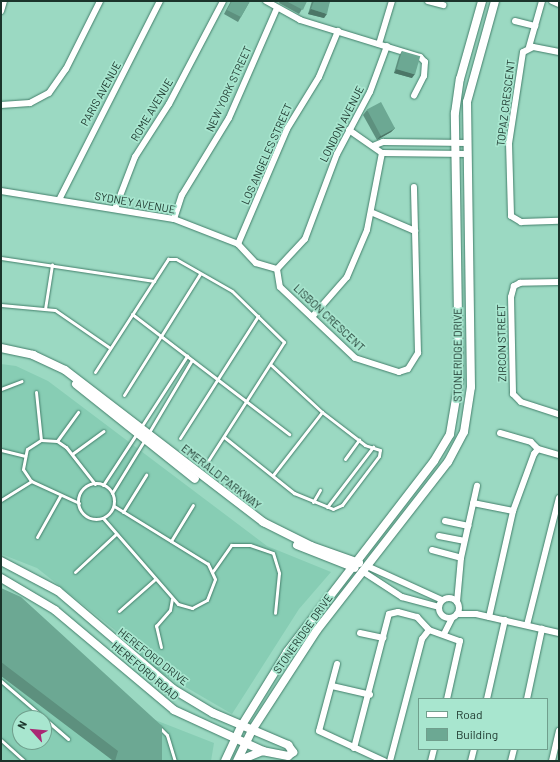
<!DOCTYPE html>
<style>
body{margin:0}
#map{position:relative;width:560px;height:762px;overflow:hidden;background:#9bd9c2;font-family:Barlow,sans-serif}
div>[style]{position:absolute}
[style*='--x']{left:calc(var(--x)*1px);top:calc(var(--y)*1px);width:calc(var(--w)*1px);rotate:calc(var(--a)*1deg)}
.built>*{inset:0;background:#87cdb4}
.roads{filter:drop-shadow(0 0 1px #427f6a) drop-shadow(0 0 1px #427f6a)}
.service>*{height:3px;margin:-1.5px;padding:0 1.5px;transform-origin:1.5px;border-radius:1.5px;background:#fff}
.service>.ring{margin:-1.5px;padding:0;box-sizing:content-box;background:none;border:3px solid #fff;border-radius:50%}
.minor>*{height:6px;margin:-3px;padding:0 3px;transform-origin:3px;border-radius:3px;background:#fff}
.minor>.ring{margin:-3px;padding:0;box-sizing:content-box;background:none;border:6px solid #fff;border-radius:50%}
.tertiary>*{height:8px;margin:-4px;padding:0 4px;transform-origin:4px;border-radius:4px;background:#fff}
.wall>*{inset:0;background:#5d907e}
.shaded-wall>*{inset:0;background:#4c7667}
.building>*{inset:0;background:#6ca893;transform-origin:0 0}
span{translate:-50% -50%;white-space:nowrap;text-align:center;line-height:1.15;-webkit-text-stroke:3.5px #a8e6cf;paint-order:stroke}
.street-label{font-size:11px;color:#1b342b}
.frame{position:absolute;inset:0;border:2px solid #1b342b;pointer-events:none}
.legend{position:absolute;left:418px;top:698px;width:130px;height:52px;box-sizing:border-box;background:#a8e6cf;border:1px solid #709f8d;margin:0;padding:5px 7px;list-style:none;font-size:12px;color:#1b342b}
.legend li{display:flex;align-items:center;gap:8px;height:20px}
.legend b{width:20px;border:1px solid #709f8d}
.north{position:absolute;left:12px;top:710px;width:40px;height:40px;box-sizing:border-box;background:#a8e6cf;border:1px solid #709f8d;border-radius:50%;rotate:297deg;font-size:11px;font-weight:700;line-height:16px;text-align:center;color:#1b342b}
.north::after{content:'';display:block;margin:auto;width:14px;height:18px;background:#aa2874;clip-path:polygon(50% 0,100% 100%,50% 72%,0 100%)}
</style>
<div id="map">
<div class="built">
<div style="clip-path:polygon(1px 364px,16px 366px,48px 381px,267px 546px,331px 572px,299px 609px,232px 714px,153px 668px,121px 635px,37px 568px,1px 554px)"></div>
<div style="clip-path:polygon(evenodd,1px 598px,127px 709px,214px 743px,211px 761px,1px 761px,1px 598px,20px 718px,44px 718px,44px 742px,20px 742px,20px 718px)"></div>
</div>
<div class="roads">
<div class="service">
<div style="--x:1;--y:258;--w:155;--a:8.5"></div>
<div style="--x:1;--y:305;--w:54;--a:5.3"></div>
<div style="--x:55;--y:310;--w:67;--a:34.6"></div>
<div style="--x:45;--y:309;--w:45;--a:-81"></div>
<div style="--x:132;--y:314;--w:198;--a:37.4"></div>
<div style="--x:95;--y:372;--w:135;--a:-57.1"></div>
<div style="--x:168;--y:259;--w:8;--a:0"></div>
<div style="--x:176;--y:259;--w:64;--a:29.7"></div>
<div style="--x:232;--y:291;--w:73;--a:44.4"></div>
<div style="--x:284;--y:342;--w:141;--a:122.6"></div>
<div style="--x:1;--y:389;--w:22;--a:-21"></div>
<div style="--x:36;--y:392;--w:48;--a:84.1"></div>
<div style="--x:124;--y:395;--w:143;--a:-57.9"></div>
<div style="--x:141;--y:427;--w:85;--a:-57.1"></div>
<div style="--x:148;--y:434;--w:86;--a:-59.3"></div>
<div style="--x:224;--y:437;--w:90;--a:38.7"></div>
<div style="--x:294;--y:493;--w:42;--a:22.3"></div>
<div style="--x:333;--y:509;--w:10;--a:-24"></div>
<div style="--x:342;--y:505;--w:61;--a:-52.9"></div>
<div style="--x:379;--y:456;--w:6;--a:-81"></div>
<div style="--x:380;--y:450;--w:16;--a:-162"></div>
<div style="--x:365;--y:445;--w:54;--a:-142.5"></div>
<div style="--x:322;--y:412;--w:69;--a:-137.3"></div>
<div style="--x:180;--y:438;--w:145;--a:-57.4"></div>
<div style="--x:57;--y:441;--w:36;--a:-54"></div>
<div style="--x:1;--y:450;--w:25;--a:14"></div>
<div style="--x:72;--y:454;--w:39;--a:-36"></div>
<div style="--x:345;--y:459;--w:24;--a:-54"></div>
<div style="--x:273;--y:475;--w:80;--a:-52.1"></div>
<div class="ring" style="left:78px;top:483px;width:33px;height:33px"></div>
<div style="--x:103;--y:485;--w:62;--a:-56.8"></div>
<div style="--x:112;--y:493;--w:61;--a:-58.4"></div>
<div style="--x:1;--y:500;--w:36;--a:-32"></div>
<div style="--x:313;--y:502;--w:14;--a:-60"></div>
<div style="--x:79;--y:503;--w:53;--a:-155.4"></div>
<div style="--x:31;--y:481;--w:14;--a:-124"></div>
<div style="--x:23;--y:469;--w:20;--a:-79"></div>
<div style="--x:27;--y:449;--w:17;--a:-33"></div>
<div style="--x:41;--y:440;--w:16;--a:4"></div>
<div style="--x:57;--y:441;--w:11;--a:34"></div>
<div style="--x:66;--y:447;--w:47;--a:51.9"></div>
<div style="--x:327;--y:507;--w:76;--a:-52.5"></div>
<div style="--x:123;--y:512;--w:44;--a:-58.1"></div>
<div style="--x:103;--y:518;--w:114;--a:48.9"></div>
<div style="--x:178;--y:604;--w:15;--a:16"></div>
<div style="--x:192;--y:608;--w:17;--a:-28"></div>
<div style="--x:207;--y:600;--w:22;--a:-69"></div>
<div style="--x:215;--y:579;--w:17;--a:-115"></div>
<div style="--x:208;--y:564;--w:110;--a:-148.3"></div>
<div style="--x:37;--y:537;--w:47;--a:-60.7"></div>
<div style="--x:171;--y:541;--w:42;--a:-58.6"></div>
<div style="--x:213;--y:571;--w:32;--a:-55"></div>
<div style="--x:231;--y:545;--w:19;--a:0"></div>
<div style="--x:250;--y:545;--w:24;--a:19"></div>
<div style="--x:273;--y:553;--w:21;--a:73"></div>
<div style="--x:279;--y:573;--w:40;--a:95.7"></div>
<div style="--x:75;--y:572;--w:56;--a:-42.8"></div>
<div style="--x:119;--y:611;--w:47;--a:-41.5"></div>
<div style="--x:161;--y:647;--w:22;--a:-103"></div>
<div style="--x:156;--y:626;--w:21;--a:-49"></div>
<div style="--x:170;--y:610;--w:11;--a:-80"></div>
<div style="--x:1;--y:681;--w:57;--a:40.7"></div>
<div style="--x:44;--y:718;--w:32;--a:41"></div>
<div style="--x:159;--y:727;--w:11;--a:45"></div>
<div style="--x:167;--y:735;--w:27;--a:73"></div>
<div style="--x:1;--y:740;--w:31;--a:42"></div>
</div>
<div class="minor">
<div style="--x:266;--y:1;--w:39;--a:29"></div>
<div style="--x:300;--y:20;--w:126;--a:17.1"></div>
<div style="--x:420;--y:57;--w:7;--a:45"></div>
<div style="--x:425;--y:62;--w:14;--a:94"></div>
<div style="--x:424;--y:76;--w:22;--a:117"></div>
<div style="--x:428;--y:1;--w:16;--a:15"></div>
<div style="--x:552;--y:1;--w:8;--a:23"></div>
<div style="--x:1;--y:11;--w:10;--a:-73"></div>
<div style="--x:515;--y:21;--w:21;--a:14"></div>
<div style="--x:379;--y:44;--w:45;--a:-73.2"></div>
<div style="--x:529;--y:47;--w:48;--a:-74.2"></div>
<div style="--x:559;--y:52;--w:26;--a:-169"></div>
<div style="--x:533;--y:47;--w:11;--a:153"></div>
<div style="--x:523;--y:52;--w:92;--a:98.7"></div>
<div style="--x:509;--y:143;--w:73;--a:88.4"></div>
<div style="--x:511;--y:216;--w:12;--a:31"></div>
<div style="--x:521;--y:222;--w:38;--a:-2"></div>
<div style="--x:1;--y:105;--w:29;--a:-4"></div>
<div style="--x:30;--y:103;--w:21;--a:-28"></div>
<div style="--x:49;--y:93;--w:29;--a:-55"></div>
<div style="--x:66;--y:69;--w:76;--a:-63.4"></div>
<div style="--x:349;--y:130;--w:40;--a:34.9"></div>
<div style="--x:382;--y:153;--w:85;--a:0.7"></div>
<div style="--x:373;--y:146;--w:11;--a:-22"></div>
<div style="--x:383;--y:142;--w:84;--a:0.7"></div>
<div style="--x:1;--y:191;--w:175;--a:9.2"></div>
<div style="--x:174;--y:219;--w:69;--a:21.3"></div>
<div style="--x:238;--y:244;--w:26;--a:47"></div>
<div style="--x:256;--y:263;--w:22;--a:16"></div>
<div style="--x:60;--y:198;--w:221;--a:-63.1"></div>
<div style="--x:115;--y:209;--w:56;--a:-69"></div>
<div style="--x:135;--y:157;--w:63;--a:-57.3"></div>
<div style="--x:169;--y:104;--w:116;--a:-62.3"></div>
<div style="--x:373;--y:213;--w:46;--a:23.2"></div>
<div style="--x:174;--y:219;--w:25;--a:-72"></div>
<div style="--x:182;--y:195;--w:90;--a:-58.6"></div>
<div style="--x:229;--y:118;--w:120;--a:-66.4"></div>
<div style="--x:238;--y:244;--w:125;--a:-66.9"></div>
<div style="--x:287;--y:129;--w:61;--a:-58.4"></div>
<div style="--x:319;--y:77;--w:50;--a:-67.6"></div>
<div style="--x:277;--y:269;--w:18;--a:81"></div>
<div style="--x:280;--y:287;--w:103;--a:43.4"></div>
<div style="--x:355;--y:358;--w:46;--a:17.7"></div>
<div style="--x:399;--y:372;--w:9;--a:-18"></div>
<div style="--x:408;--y:369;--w:19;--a:-58"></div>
<div style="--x:418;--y:353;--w:166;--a:-91.4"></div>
<div style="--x:277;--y:269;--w:41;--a:-47"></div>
<div style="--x:305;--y:239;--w:91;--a:-69.4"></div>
<div style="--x:337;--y:154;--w:70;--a:-62"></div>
<div style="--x:370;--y:92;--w:49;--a:-69.7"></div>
<div style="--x:559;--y:282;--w:39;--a:179"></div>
<div style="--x:520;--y:283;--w:7;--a:153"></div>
<div style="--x:514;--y:286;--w:11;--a:105"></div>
<div style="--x:511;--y:297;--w:97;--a:88.8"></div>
<div style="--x:513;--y:394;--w:11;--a:45"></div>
<div style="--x:521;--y:402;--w:40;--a:18"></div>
<div style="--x:312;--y:317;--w:53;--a:-48.8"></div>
<div style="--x:347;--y:277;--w:51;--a:-66.9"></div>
<div style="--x:367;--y:230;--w:78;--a:-79"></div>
<div style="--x:500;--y:433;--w:32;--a:16"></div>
<div style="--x:531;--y:442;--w:10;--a:45"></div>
<div style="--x:473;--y:503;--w:41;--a:11.3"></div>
<div style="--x:445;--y:521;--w:24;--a:12"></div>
<div style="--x:439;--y:536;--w:25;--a:11"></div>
<div style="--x:432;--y:550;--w:30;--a:15"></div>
<div style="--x:367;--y:566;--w:82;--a:24.4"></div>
<div style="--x:362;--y:571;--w:48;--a:33"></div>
<div style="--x:402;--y:597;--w:38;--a:15"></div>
<div class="ring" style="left:439px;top:598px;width:14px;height:14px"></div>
<div style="--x:457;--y:602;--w:44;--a:-84.8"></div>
<div style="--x:461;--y:558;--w:74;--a:-77.5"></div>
<div style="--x:457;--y:614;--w:19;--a:0"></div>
<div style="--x:476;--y:614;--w:85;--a:12.9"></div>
<div style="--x:489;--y:617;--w:109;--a:-77.2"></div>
<div style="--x:513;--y:511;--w:61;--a:-69.8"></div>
<div style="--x:534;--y:454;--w:6;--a:-51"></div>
<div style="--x:538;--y:449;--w:22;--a:16"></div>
<div style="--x:527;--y:625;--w:131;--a:-75.9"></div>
<div style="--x:360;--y:633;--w:24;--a:12"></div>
<div style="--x:444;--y:634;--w:18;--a:-63"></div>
<div style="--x:337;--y:664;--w:69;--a:105"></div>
<div style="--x:319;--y:731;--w:72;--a:24.8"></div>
<div style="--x:332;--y:686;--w:39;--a:13"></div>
<div style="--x:487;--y:699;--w:81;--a:-77.2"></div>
<div style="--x:527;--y:699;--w:72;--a:-77.9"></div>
<div style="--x:354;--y:748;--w:138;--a:-75.4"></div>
<div style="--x:389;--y:614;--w:9;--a:-13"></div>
<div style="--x:398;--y:612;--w:20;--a:15"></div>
<div style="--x:417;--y:617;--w:18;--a:47"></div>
<div style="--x:390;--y:761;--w:126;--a:-75.3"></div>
<div style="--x:422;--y:639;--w:11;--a:-52"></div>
<div style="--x:429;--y:630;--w:33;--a:20"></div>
<div style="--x:460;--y:641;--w:59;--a:102.6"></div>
<div style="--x:431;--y:761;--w:12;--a:-76"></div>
<div style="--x:471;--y:761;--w:12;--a:-76"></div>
<div style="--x:511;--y:761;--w:12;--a:-76"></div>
<div style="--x:552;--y:761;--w:31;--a:-77"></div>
</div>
<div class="tertiary">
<div style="--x:1;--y:348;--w:33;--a:12"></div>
<div style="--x:33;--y:355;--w:35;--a:25"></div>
<div style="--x:65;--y:370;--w:250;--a:37.5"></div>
<div style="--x:263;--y:522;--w:54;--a:26.6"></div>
<div style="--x:311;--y:546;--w:51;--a:19.5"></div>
<div style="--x:76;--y:384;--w:152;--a:38.6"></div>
<div style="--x:297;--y:545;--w:62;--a:21.6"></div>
<div style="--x:1;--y:561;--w:64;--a:27.8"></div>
<div style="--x:58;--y:591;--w:151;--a:40.4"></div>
<div style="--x:173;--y:689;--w:47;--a:31"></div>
<div style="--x:213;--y:713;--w:82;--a:23.1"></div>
<div style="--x:288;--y:745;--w:9;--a:54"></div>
<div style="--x:293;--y:752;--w:6;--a:141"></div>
<div style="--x:288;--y:756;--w:25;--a:-169"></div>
<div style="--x:263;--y:751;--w:98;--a:-155.3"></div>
<div style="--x:174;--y:710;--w:155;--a:-140"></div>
<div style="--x:55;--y:610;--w:63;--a:-149.3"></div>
<div style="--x:225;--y:761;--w:40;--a:-65"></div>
<div style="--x:242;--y:725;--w:86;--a:-58.3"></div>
<div style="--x:287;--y:652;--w:241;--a:-52.4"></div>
<div style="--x:434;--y:461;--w:31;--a:-59"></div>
<div style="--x:450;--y:434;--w:54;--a:-80.4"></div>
<div style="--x:459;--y:381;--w:268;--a:-90.9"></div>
<div style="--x:455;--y:113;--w:34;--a:-82"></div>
<div style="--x:460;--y:79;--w:81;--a:-74.2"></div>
<div style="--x:237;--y:761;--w:34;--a:-64"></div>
<div style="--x:252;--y:730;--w:119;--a:-57"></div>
<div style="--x:317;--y:630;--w:213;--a:-52.1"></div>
<div style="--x:448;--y:462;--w:34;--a:-62"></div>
<div style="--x:464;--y:432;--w:46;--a:-81.2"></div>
<div style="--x:471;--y:387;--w:285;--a:-90.8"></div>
<div style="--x:467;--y:102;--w:105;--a:-74.5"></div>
<div style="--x:238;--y:761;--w:27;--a:-22"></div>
</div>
</div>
<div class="wall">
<div style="clip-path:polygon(231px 1px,250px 1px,238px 22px,224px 14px)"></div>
<div style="clip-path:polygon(280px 1px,307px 1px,299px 14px,279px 3px)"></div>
<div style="clip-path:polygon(312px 1px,330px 1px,324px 18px,308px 14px)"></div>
<div style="clip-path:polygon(402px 51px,412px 78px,394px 73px,399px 56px)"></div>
<div style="clip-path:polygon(367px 110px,395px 128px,391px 132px,377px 140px,363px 115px)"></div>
<div style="clip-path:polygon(1px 588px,162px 761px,112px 761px,112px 760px,1px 676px)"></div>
</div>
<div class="shaded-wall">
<div style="clip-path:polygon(311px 9px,327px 14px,324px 18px,308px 14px)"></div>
<div style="clip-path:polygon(397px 69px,415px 74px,412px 78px,394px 73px)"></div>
<div style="clip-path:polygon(395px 128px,391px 132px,377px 140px,380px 136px)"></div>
</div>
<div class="building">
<div style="clip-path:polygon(232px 1px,250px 1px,241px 17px,227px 10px)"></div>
<div style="clip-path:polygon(286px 1px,307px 1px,303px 10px)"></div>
<div style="clip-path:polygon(314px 1px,330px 1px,327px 14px,311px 9px)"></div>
<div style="left:402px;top:51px;width:19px;height:19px;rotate:16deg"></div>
<div style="left:381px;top:102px;width:30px;height:16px;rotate:62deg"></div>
<div style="clip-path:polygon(1px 588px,21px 597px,162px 726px,162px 761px,115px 761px,118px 751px,1px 662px)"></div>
</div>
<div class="street-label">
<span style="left:229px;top:89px;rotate:-65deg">NEW YORK STREET</span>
<span style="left:101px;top:94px;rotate:-61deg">PARIS AVENUE</span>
<span style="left:506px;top:103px;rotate:-83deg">TOPAZ CRESCENT</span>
<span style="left:152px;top:110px;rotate:-59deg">ROME AVENUE</span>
<span style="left:342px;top:124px;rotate:-63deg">LONDON AVENUE</span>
<span style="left:267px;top:154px;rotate:-66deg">LOS ANGELES STREET</span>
<span style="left:135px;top:203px;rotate:10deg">SYDNEY AVENUE</span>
<span style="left:329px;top:318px;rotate:43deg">LISBON CRESCENT</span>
<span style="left:502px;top:343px;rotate:-91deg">ZIRCON STREET</span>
<span style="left:458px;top:355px;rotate:-90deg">STONERIDGE DRIVE</span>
<span style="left:221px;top:477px;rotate:38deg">EMERALD PARKWAY</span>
<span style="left:303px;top:634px;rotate:-55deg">STONERIDGE DRIVE</span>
<span style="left:153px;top:657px;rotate:38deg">HEREFORD DRIVE</span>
<span style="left:145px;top:671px;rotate:40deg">HEREFORD ROAD</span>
</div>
<div class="frame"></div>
<ul class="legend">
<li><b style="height:5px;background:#fff"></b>Road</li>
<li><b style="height:11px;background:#6ca893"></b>Building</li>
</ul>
<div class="north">N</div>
</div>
